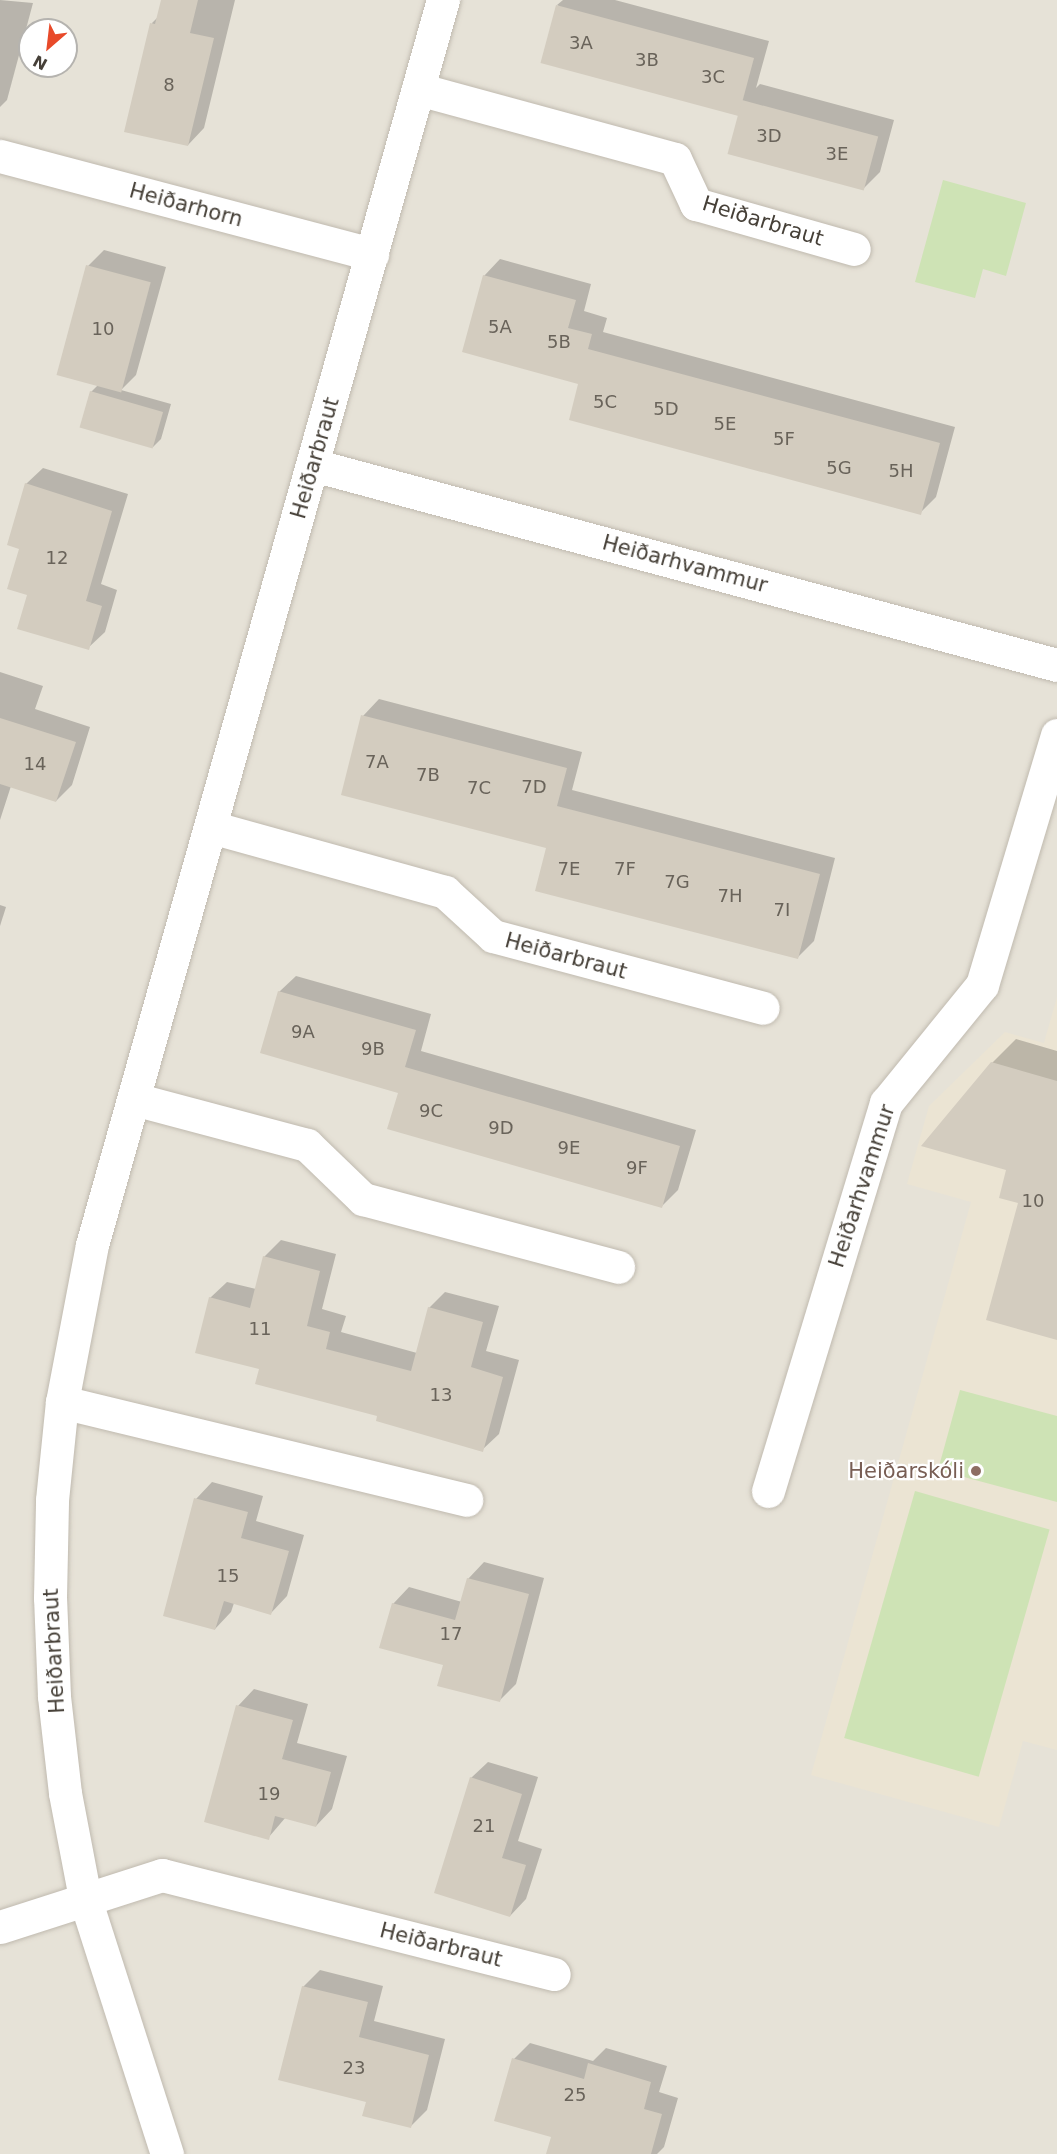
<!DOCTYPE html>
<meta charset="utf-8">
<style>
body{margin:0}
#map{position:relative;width:1057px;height:2154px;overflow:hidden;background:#f3f0e8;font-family:"DejaVu Sans",sans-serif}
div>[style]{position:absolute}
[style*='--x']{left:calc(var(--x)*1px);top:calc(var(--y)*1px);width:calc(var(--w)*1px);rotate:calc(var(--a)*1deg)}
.residential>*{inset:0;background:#e6e2d7}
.education>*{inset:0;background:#ebe4d3}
.green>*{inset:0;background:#cee3b5;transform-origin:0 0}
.shadow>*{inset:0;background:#0003}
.building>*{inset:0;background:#d3ccbf;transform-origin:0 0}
.roads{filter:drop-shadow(0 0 2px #c0baaf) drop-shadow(0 0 2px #c0baaf)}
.street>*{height:33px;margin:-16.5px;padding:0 16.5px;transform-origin:16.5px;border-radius:16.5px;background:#fff}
.dots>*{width:16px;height:16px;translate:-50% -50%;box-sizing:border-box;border:3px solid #fff;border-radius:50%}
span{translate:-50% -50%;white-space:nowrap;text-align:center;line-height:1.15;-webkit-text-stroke:4.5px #fff;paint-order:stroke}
.number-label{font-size:18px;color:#69635a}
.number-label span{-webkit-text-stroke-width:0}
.street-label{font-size:21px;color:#464038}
.education-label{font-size:21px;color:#785e54}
.right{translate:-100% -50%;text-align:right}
.north{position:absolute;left:18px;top:18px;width:60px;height:60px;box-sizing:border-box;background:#fff;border:2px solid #b5b3af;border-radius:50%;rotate:208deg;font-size:16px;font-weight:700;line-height:24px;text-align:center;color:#464038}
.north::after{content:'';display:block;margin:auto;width:21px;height:27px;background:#e84a2a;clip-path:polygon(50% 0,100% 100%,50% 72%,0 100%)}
</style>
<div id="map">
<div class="residential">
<div style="clip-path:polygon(evenodd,0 0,1057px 0,1057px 2154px,0 2154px,0 0,30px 30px,66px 30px,66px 66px,30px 66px,30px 30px)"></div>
</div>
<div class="education">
<div style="clip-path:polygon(1057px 997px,1057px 1750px,1023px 1741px,999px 1827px,811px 1775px,971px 1202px,907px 1184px,929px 1106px,1005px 1032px,1044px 1043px)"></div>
</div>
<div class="green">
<div style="clip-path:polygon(943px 180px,1026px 203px,1006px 276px,983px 269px,975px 298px,915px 282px)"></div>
<div style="clip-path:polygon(960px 1390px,1057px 1416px,1057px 1502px,938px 1470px)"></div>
<div style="left:915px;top:1491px;width:140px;height:257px;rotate:16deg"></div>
</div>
<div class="shadow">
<div style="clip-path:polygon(0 0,33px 3px,7px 100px,0 107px)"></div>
<div style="clip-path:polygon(162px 0,235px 0,204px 128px,188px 145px,152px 23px,158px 17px)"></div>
<div style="clip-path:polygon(563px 0,615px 0,769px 41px,756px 88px,760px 84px,894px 120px,880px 172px,863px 189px,741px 110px,737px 114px,557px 5px)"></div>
<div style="clip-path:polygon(104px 250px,166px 267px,136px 375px,121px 390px,171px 404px,161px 439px,153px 447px,91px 392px,98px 385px,88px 266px)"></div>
<div style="clip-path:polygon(500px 259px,591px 284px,584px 311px,607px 318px,603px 332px,955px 427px,936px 497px,920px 513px,580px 383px,484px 276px)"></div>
<div style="clip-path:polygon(43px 468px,128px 494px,101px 584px,117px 590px,105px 632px,88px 648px,29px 594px,21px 548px,26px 484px)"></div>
<div style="clip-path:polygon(0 672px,43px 686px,35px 709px,90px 727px,72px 785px,56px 801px,11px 786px,0 820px)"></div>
<div style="clip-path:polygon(379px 699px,582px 752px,572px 790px,835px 858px,814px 941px,797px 958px,363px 716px)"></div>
<div style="clip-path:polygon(0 905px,6px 907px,0 926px)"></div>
<div style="clip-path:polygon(296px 976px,431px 1014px,421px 1051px,696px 1130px,678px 1190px,662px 1206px,399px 1092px,279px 992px)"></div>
<div style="clip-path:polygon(1016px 1039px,1057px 1051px,1057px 1339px,1020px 1202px,1008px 1169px,992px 1063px)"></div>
<div style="clip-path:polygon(281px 1240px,336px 1254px,322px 1309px,346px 1316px,341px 1332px,417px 1353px,429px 1308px,445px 1292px,499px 1306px,486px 1351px,519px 1360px,499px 1434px,482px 1450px,379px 1415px,261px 1368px,210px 1298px,227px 1282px,256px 1289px,264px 1257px)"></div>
<div style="clip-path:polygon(212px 1482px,263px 1496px,256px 1521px,304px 1535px,287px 1596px,271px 1613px,234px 1603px,231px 1612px,215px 1629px,196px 1499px)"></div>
<div style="clip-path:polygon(484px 1562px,544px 1578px,516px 1684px,499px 1701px,445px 1664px,393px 1604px,409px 1587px,462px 1602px,468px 1579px)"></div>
<div style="clip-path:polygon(254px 1689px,308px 1704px,297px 1743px,347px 1756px,332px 1809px,316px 1826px,286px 1817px,268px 1838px,238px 1706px)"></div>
<div style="clip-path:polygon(488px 1762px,538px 1777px,518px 1841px,542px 1849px,526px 1899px,510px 1916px,471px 1778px)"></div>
<div style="clip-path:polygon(320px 1970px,383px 1986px,374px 2021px,445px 2039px,427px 2110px,410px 2127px,368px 2101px,303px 1987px)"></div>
<div style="clip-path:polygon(530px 2043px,593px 2061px,606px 2048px,667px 2066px,659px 2092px,678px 2098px,664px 2147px,657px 2154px,548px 2154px,553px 2136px,514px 2059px)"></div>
</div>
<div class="building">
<div style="clip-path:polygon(161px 0,198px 0,190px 33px,214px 38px,188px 146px,124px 132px,150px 23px,155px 24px)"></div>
<div style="left:556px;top:5px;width:205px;height:60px;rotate:15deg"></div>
<div style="left:742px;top:100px;width:141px;height:56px;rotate:15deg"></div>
<div style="left:86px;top:265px;width:67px;height:114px;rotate:15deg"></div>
<div style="clip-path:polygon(483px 275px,576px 300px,568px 328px,592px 334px,588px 349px,940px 443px,921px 515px,569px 420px,578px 384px,462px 352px)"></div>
<div style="left:90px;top:391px;width:76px;height:38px;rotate:16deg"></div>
<div style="clip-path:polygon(25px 483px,112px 511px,86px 601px,102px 606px,89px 650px,17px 629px,27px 595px,7px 589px,19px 549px,7px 545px)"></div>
<div style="clip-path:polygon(361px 715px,567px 768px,557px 806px,820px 874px,798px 959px,535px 891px,546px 848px,341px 795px)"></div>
<div style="clip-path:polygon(0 718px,76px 742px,56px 802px,0 784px)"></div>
<div style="clip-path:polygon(278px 991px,416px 1030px,405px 1067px,680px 1146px,662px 1208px,387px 1129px,398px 1093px,260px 1053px)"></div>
<div style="clip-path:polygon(991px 1062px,1057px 1081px,1057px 1340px,986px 1320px,1018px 1203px,999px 1198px,1006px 1170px,921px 1146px)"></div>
<div style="clip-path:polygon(263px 1256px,320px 1271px,307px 1326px,330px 1332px,326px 1349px,411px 1371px,428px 1307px,483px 1322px,471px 1367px,503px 1377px,483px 1452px,376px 1421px,377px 1416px,255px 1384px,259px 1369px,195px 1353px,209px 1297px,250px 1308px)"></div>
<div style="clip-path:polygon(194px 1498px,248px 1512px,241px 1538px,289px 1551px,271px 1615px,224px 1601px,215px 1630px,163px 1616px)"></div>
<div style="clip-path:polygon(467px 1578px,529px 1594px,500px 1702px,437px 1686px,443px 1665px,379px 1648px,392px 1603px,455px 1620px)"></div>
<div style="clip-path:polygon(236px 1705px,293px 1720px,282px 1759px,331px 1772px,316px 1827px,275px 1816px,269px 1840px,204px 1822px)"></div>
<div style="clip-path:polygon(470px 1777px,522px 1794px,502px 1858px,526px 1865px,510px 1917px,434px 1893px)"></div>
<div style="clip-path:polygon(302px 1986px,368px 2002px,359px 2037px,429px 2055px,411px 2128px,362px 2116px,366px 2102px,278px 2080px)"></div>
<div style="clip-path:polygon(512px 2058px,584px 2079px,588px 2063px,651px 2082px,644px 2109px,662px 2114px,651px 2154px,546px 2154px,551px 2137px,494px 2121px)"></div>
</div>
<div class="roads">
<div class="street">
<div style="--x:418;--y:89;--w:266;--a:15.2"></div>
<div style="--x:675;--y:159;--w:50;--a:65"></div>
<div style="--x:696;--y:204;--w:164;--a:15.9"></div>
<div style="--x:0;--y:156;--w:385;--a:14.8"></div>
<div style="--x:313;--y:465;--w:770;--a:15.05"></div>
<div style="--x:211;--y:827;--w:243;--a:15.5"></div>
<div style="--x:445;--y:892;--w:65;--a:42.5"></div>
<div style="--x:493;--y:936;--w:279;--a:14.9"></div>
<div style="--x:134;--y:1099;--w:179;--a:14.9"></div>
<div style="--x:307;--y:1145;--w:78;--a:44"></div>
<div style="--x:363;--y:1199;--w:264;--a:14.9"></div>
<div style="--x:62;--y:1402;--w:416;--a:13.6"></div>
<div style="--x:768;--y:1491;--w:406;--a:-73.1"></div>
<div style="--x:886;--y:1103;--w:152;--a:-50.9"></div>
<div style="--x:982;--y:985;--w:261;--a:-73.3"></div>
<div style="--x:0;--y:1927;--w:170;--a:-17.8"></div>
<div style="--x:162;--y:1875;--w:404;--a:14.2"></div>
<div style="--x:167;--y:2154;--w:269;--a:-107.8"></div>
<div style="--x:85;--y:1898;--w:107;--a:-100.8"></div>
<div style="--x:65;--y:1793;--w:98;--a:-96.5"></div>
<div style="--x:54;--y:1696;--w:98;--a:-92.3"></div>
<div style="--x:50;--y:1598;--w:98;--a:-88.8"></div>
<div style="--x:52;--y:1500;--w:99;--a:-84.2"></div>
<div style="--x:62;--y:1402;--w:160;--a:-79.2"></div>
<div style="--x:92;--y:1245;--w:1294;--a:-74.26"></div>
</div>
</div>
<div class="dots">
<div style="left:976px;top:1471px;background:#8d6e63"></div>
</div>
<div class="number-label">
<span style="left:581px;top:43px">3A</span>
<span style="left:647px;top:60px">3B</span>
<span style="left:713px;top:77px">3C</span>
<span style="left:169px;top:85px">8</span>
<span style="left:769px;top:136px">3D</span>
<span style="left:837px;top:154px">3E</span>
<span style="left:500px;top:327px">5A</span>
<span style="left:103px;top:329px">10</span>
<span style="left:559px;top:342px">5B</span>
<span style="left:605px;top:402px">5C</span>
<span style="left:666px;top:409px">5D</span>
<span style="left:725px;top:424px">5E</span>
<span style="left:784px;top:439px">5F</span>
<span style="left:839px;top:468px">5G</span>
<span style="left:901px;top:471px">5H</span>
<span style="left:57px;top:558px">12</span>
<span style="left:377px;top:762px">7A</span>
<span style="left:35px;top:764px">14</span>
<span style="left:428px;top:775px">7B</span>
<span style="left:534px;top:787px">7D</span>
<span style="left:479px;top:788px">7C</span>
<span style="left:569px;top:869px">7E</span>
<span style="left:625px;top:869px">7F</span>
<span style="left:677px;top:882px">7G</span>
<span style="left:730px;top:896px">7H</span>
<span style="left:782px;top:910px">7I</span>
<span style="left:303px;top:1032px">9A</span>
<span style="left:373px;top:1049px">9B</span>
<span style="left:431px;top:1111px">9C</span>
<span style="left:501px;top:1128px">9D</span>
<span style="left:569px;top:1148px">9E</span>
<span style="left:637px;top:1168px">9F</span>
<span style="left:1033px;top:1201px">10</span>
<span style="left:260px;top:1329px">11</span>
<span style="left:441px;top:1395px">13</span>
<span style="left:228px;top:1576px">15</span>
<span style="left:451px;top:1634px">17</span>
<span style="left:269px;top:1794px">19</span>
<span style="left:484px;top:1826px">21</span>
<span style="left:354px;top:2068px">23</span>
<span style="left:575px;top:2095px">25</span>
</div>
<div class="street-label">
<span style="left:186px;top:205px;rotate:15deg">Heiðarhorn</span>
<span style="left:763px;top:221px;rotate:17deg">Heiðarbraut</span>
<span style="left:315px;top:458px;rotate:-74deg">Heiðarbraut</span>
<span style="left:685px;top:564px;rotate:15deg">Heiðarhvammur</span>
<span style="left:566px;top:956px;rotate:15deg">Heiðarbraut</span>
<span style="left:862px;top:1186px;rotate:-72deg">Heiðarhvammur</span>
<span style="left:54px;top:1651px;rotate:-93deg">Heiðarbraut</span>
<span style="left:441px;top:1945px;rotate:14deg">Heiðarbraut</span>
</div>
<div class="education-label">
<span class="right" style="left:964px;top:1471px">Heiðarskóli</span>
</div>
<div class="north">N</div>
</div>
